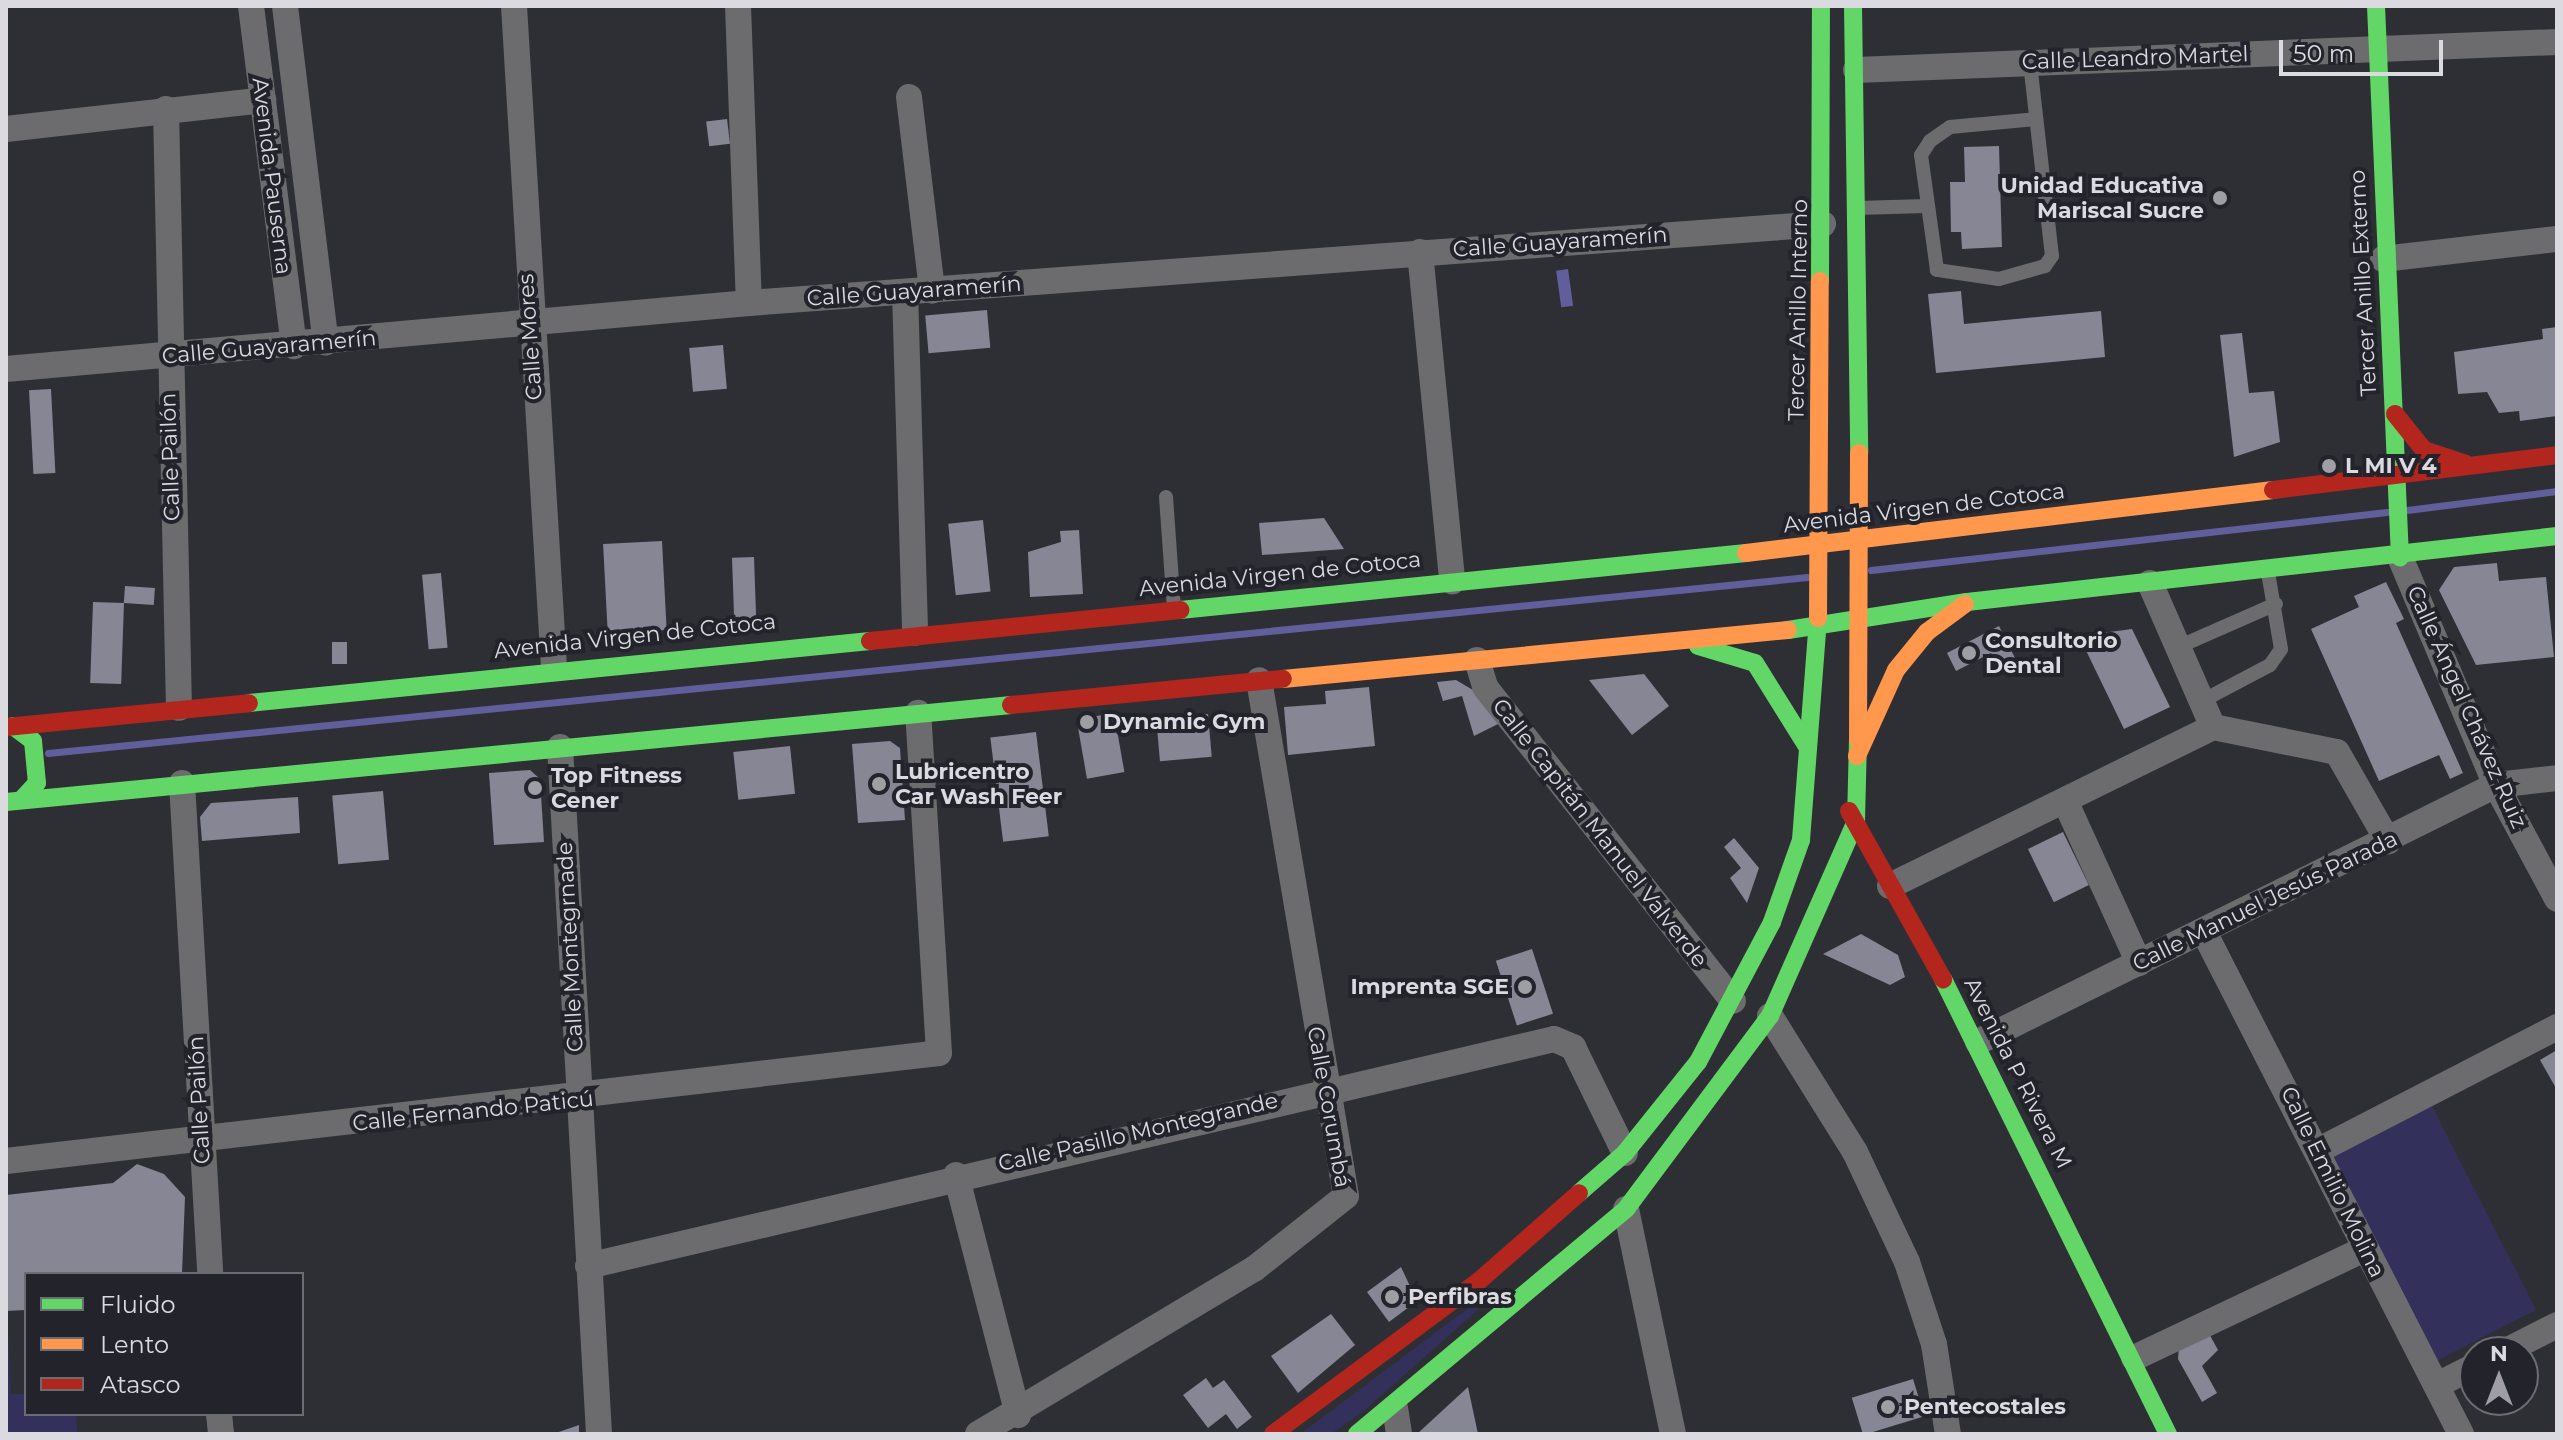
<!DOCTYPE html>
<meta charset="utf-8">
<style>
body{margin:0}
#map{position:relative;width:2563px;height:1440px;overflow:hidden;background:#2e2f34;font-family:Montserrat,sans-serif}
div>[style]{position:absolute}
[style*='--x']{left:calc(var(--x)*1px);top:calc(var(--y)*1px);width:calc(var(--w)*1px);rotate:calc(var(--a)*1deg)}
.green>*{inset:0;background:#33315b;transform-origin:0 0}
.water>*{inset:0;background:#605e9b;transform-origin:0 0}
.stream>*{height:7px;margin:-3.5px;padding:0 3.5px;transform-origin:3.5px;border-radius:3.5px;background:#605e9b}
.building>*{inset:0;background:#868694;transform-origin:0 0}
.lane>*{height:14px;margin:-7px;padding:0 7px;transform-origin:7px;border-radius:7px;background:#6c6c6e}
.street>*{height:26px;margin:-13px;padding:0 13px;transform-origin:13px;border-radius:13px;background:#6c6c6e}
.fast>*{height:18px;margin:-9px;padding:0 9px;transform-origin:9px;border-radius:9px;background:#63d668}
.slow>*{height:18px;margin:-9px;padding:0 9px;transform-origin:9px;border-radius:9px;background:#ff974d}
.jam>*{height:18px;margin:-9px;padding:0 9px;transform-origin:9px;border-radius:9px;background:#b3261e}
.dots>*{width:22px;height:22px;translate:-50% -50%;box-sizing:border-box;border:4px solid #23232b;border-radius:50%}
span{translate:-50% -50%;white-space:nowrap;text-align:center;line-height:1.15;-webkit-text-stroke:8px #23232b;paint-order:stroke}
.street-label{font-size:22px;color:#dadae0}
.poi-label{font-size:22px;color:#dadae0;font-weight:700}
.right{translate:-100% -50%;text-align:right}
.left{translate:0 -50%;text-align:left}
.frame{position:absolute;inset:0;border:8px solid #dadae0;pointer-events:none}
.legend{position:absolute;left:24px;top:1272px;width:280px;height:144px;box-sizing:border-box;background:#23232b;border:2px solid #6c6c73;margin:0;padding:10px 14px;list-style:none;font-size:24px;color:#dadae0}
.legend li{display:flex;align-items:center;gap:16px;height:40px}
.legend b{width:40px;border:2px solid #6c6c73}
.north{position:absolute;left:2459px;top:1336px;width:80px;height:80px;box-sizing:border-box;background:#23232b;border:2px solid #6c6c73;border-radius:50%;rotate:0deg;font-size:22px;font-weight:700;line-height:32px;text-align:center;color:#dadae0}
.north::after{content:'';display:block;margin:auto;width:28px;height:36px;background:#9e9ea4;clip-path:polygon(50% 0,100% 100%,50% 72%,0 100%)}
.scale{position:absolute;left:2279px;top:40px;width:164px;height:36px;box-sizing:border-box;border:4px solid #dadae0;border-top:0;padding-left:10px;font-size:24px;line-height:28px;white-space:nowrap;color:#dadae0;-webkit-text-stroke:6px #23232b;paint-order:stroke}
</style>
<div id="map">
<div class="green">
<div style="left:2432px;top:1106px;width:229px;height:112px;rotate:63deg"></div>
<div style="clip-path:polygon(1487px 1294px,1492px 1297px,1365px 1410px,1331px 1434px,1300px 1434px)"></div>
<div style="clip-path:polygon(7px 1311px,11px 1394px,26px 1394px,26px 1414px,76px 1414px,77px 1434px,6px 1434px)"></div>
</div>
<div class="water">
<div style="left:1568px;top:269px;width:37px;height:12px;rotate:82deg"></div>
</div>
<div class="stream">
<div style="--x:2407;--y:510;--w:151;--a:-7.2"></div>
<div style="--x:1871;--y:570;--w:519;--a:-6.41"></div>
<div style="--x:48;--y:753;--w:1768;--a:-5.71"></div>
</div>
<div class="building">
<div style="left:727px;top:119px;width:25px;height:21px;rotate:83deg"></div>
<div style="clip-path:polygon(1999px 146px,2002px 247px,1962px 249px,1961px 232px,1951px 232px,1950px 182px,1965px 182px,1964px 147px)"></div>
<div style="clip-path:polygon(1961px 291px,1964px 324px,2101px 311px,2105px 357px,1936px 373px,1928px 294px)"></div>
<div style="left:987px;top:310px;width:38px;height:62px;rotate:85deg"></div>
<div style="clip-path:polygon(2557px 327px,2557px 416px,2520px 421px,2519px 411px,2499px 413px,2487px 392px,2458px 394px,2454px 352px,2543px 339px,2542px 329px)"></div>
<div style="clip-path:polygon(2242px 333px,2249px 393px,2274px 391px,2280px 442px,2234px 457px,2220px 335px)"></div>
<div style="left:723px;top:345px;width:44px;height:34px;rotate:85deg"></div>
<div style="left:51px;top:389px;width:84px;height:22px;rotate:87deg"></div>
<div style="clip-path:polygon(1324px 518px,1344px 549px,1262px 555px,1259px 523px)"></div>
<div style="left:983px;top:520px;width:72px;height:35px;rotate:84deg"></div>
<div style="clip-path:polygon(1079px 530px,1083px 594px,1030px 597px,1028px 552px,1061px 542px,1060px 531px)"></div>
<div style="left:662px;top:541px;width:89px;height:59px;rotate:87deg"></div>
<div style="left:754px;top:557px;width:65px;height:22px;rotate:88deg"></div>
<div style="clip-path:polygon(2497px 563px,2499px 581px,2546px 577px,2554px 657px,2476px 665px,2439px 590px,2454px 567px)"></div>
<div style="left:441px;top:573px;width:75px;height:19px;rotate:85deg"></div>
<div style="clip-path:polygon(2386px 582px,2404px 619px,2396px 623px,2463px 773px,2450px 779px,2439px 755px,2379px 781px,2311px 629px,2359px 607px,2354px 596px)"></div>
<div style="left:125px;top:586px;width:30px;height:17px;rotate:4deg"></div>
<div style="left:93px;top:602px;width:31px;height:81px;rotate:2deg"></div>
<div style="clip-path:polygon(1999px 626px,2019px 666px,2002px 674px,1991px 653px,1956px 671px,1947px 653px)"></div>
<div style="clip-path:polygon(2132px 629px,2170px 707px,2124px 729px,2079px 636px)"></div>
<div style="left:332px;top:642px;width:15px;height:22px"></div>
<div style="clip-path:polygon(1644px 674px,1669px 706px,1632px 735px,1589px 680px)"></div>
<div style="clip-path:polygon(1456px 680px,1473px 690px,1500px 723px,1474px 736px,1462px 696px,1443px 701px,1437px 682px)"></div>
<div style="clip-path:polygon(1369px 687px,1375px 746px,1288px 755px,1284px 707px,1326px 704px,1325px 691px)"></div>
<div style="left:1114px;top:713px;width:60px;height:38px;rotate:80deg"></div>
<div style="left:1208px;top:714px;width:43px;height:52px;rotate:85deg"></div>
<div style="left:1036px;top:732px;width:105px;height:46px;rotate:83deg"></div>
<div style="clip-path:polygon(890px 741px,900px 748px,905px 820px,858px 823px,852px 744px)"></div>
<div style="left:790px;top:746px;width:48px;height:57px;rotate:84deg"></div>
<div style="clip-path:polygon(530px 770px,540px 779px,544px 842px,494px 845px,489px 773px)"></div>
<div style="left:383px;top:791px;width:69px;height:51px;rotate:85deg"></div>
<div style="clip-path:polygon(298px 797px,300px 833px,202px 841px,200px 817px,211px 803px)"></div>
<div style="left:2063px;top:832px;width:59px;height:39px;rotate:64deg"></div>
<div style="clip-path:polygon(1734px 838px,1759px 868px,1747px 903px,1730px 878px,1741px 868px,1724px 847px)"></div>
<div style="clip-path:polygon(1861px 934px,1898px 955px,1905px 977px,1890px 985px,1823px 954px)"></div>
<div style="left:1532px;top:949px;width:68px;height:38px;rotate:72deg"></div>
<div style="clip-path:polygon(2557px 1050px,2557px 1090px,2540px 1060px)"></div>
<div style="clip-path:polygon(137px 1164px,164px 1174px,185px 1197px,182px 1274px,26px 1274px,26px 1310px,6px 1311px,6px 1195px,113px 1183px)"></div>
<div style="clip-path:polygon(1401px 1267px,1417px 1301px,1389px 1322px,1367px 1292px)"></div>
<div style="clip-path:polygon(1331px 1314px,1355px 1345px,1298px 1393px,1271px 1356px)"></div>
<div style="clip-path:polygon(2207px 1330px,2218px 1350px,2202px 1366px,2217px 1393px,2202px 1402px,2178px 1359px,2179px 1346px)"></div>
<div style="clip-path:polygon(1206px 1378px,1213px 1388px,1224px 1380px,1252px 1417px,1237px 1429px,1226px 1414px,1208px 1428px,1183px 1395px)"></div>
<div style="left:1913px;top:1379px;width:39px;height:64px;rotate:73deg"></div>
<div style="clip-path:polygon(1468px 1387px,1478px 1434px,1417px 1434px)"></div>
<div style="clip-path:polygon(579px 1425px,579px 1434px,553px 1434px)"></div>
</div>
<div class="lane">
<div style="--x:2030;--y:63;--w:194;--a:83.5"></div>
<div style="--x:2052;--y:256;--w:12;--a:125"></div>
<div style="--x:2045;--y:266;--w:48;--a:164.2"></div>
<div style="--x:1999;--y:279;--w:63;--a:-171.7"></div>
<div style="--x:1937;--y:270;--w:116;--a:-97.9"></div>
<div style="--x:1921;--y:155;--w:17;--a:-57"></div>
<div style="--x:1930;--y:141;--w:24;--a:-35"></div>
<div style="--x:1950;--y:127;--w:86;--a:-5.3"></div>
<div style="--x:1857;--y:208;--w:69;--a:-1.7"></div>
<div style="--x:1166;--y:497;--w:111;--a:85.9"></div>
<div style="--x:2178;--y:647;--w:107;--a:-23.7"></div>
<div style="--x:2202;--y:701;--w:77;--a:-27.9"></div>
<div style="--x:2270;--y:665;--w:19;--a:-55"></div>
<div style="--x:2281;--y:649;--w:78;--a:-99.6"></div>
</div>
<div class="street">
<div style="--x:251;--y:6;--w:343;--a:82.8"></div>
<div style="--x:285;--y:6;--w:339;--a:83.1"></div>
<div style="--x:514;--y:6;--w:663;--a:86.54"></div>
<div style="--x:738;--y:6;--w:297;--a:87.9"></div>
<div style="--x:1856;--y:70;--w:702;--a:-2.29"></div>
<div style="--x:909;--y:97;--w:195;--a:83.2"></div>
<div style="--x:166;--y:109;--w:599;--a:88.76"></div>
<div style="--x:6;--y:129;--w:259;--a:-6.4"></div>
<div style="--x:1420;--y:252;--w:331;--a:84.4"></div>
<div style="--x:2383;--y:259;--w:175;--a:-6.6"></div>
<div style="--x:905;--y:292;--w:341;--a:88.3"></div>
<div style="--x:6;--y:369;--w:746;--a:-5.08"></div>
<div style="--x:749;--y:303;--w:1077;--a:-4.21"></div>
<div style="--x:2400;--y:557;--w:247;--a:67.2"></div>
<div style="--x:2496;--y:785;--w:129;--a:61.8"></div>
<div style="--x:2150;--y:583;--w:157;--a:66.4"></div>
<div style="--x:1477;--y:660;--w:28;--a:73"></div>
<div style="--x:1485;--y:687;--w:400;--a:51.7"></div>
<div style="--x:560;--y:747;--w:688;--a:86.75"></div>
<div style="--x:182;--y:783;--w:492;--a:86.7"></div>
<div style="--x:2066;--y:803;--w:176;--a:65.5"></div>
<div style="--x:1890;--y:886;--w:360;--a:-26.2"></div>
<div style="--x:2213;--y:727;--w:126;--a:11.4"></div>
<div style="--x:2337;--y:752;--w:103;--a:60.2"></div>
<div style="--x:2204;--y:932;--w:564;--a:62.89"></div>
<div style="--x:1770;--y:1016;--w:160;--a:58"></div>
<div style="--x:1855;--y:1152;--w:122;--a:64.7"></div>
<div style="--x:1907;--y:1262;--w:86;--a:71.8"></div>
<div style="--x:1934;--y:1344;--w:91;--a:81.2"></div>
<div style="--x:1978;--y:1042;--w:578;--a:-26.39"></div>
<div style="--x:2496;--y:785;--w:61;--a:-6.5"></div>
<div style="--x:2319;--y:1150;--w:268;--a:-27.3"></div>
<div style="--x:6;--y:1161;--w:939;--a:-6.6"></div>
<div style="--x:939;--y:1053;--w:341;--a:-93.5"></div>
<div style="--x:956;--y:1175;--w:248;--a:75.5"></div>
<div style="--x:1626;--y:1209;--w:230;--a:78.2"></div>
<div style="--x:588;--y:1266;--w:992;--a:-13.22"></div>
<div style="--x:1554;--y:1039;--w:21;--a:23"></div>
<div style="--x:1573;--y:1047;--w:118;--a:63.9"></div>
<div style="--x:2504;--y:1352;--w:59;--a:-27"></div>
<div style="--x:2134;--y:1358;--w:255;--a:-25.3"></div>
<div style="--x:2437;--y:1385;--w:42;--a:-26.6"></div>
<div style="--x:1395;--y:1408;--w:26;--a:81"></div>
<div style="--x:219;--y:1414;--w:20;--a:84"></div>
<div style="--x:978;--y:1434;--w:322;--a:-30.9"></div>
<div style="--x:1254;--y:1269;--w:117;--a:-38.4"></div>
<div style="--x:1346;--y:1196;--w:523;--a:-99.57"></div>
</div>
<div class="fast">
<div style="--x:1853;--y:6;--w:447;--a:89.2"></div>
<div style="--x:2376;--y:6;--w:552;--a:87.51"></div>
<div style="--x:1820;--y:281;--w:275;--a:-89.8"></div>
<div style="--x:1180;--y:610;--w:569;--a:-5.75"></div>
<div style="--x:1788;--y:630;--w:181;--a:-8.9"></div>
<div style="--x:1967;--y:602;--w:594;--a:-6.38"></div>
<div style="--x:1698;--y:646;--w:59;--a:16.6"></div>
<div style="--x:1755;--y:663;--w:97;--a:58.1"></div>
<div style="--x:249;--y:703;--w:624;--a:-5.7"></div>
<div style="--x:13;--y:726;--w:25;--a:37"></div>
<div style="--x:33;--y:741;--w:42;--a:84.6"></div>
<div style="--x:37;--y:783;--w:23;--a:133"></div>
<div style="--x:6;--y:802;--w:1010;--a:-5.51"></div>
<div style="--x:1943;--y:979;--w:508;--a:63.69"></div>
<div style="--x:1579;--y:1193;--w:61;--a:-41"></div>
<div style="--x:1625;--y:1153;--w:117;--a:-51.3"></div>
<div style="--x:1698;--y:1062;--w:158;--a:-62.1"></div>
<div style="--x:1772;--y:922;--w:87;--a:-70.5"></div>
<div style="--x:1801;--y:840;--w:223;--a:-85.6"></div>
<div style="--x:1357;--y:1434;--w:351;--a:-39.9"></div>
<div style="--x:1626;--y:1209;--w:241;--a:-53.3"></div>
<div style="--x:1770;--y:1016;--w:213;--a:-66.2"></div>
<div style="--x:1856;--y:821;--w:81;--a:-88.6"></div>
</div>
<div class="slow">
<div style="--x:1746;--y:553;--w:531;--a:-6.82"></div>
<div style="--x:1818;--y:618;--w:337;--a:-89.7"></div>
<div style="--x:1283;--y:679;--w:507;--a:-5.54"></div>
<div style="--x:1858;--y:740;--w:287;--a:-89.8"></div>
<div style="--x:1857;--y:756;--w:94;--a:-65.6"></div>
<div style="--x:1896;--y:670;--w:49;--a:-50.8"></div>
<div style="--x:1927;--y:632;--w:47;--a:-36.4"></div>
</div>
<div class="jam">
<div style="--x:2395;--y:414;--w:46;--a:51.1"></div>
<div style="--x:2424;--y:450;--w:44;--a:18.4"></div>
<div style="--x:2273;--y:490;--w:286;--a:-7"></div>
<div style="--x:870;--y:641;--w:312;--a:-5.7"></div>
<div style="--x:1011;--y:705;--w:273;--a:-5.5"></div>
<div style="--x:6;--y:727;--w:244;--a:-5.6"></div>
<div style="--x:1849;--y:811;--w:193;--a:60.8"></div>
<div style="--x:1273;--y:1434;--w:257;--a:-36.6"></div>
<div style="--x:1479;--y:1281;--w:133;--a:-41.3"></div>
</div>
<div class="dots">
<div style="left:2220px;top:198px;background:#9e9ea4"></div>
<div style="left:2329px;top:466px;background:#9e9ea4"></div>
<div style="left:1969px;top:653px;background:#9e9ea4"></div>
<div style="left:1087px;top:722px;background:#9e9ea4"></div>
<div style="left:879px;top:784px;background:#9e9ea4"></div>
<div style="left:535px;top:788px;background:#9e9ea4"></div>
<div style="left:1525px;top:987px;background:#9e9ea4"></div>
<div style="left:1392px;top:1297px;background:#9e9ea4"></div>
<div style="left:1888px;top:1407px;background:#9e9ea4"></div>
</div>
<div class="street-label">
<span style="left:2135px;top:58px;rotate:-2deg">Calle Leandro Martel</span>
<span style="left:272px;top:176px;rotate:83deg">Avenida Pauserna</span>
<span style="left:1560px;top:242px;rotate:-4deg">Calle Guayaramerín</span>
<span style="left:2363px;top:283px;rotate:-93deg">Tercer Anillo Externo</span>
<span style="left:914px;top:291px;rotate:-4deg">Calle Guayaramerín</span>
<span style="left:1798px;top:310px;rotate:-89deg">Tercer Anillo Interno</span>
<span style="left:530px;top:337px;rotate:-94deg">Calle Mores</span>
<span style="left:269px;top:347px;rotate:-5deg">Calle Guayaramerín</span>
<span style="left:170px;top:457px;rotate:-92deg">Calle Pailón</span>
<span style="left:1924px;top:508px;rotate:-7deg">Avenida Virgen de Cotoca</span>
<span style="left:1280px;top:574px;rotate:-6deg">Avenida Virgen de Cotoca</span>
<span style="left:635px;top:636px;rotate:-6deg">Avenida Virgen de Cotoca</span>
<span style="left:2467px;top:707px;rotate:66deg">Calle Ángel Chávez Ruiz</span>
<span style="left:1600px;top:833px;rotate:52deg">Calle Capitán Manuel Valverde</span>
<span style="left:2265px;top:901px;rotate:-26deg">Calle Manuel Jesús Parada</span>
<span style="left:570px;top:947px;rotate:-93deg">Calle Montegrnade</span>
<span style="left:2018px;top:1073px;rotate:63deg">Avenida P Rivera M</span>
<span style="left:199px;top:1100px;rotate:-93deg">Calle Pailón</span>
<span style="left:1329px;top:1107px;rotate:80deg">Calle Corumbá</span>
<span style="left:473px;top:1111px;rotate:-6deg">Calle Fernando Paticú</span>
<span style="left:1138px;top:1132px;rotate:-13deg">Calle Pasillo Montegrande</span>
<span style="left:2333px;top:1182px;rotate:64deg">Calle Emilio Molina</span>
</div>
<div class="poi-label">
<span class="right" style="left:2204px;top:198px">Unidad Educativa<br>Mariscal Sucre</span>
<span class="left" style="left:2345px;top:466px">L MI V 4</span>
<span class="left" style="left:1985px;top:653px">Consultorio<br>Dental</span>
<span class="left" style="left:1103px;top:722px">Dynamic Gym</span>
<span class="left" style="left:895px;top:784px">Lubricentro<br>Car Wash Feer</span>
<span class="left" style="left:551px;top:788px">Top Fitness<br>Cener</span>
<span class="right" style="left:1509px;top:987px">Imprenta SGE</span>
<span class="left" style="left:1408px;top:1297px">Perfibras</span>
<span class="left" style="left:1904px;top:1407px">Pentecostales</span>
</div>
<div class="frame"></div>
<ul class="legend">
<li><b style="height:10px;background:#63d668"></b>Fluido</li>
<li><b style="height:10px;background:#ff974d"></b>Lento</li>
<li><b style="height:10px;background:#b3261e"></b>Atasco</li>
</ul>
<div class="north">N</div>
<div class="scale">50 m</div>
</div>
